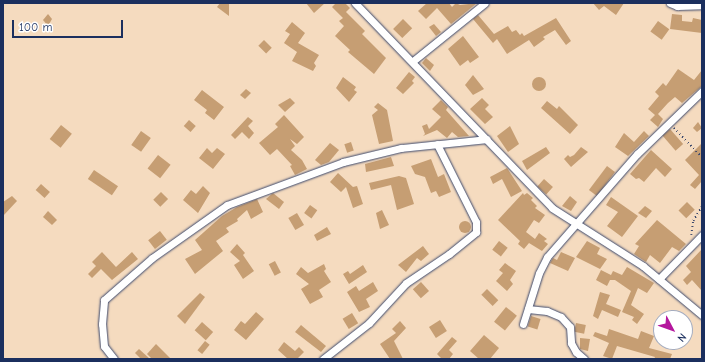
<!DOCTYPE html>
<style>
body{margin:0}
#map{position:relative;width:705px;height:362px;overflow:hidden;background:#f5dbbf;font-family:"Comic Neue",sans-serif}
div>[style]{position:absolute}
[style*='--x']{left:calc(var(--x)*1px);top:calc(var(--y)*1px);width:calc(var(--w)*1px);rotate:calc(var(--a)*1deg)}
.building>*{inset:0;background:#c69e73;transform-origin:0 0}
.round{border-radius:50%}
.path>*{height:1.5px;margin-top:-0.75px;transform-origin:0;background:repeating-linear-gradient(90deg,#3c496d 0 1px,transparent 0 4px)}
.roads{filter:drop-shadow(0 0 1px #3c496d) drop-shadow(0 0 1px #3c496d)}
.street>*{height:7px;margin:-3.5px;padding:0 3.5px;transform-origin:3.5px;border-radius:3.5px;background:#fff}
span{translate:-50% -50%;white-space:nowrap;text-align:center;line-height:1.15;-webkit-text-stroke:3px #fff;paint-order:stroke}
.frame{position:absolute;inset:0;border:4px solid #1b2f5e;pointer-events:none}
.north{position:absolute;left:653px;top:310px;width:40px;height:40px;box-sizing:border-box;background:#fff;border:1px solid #a4acbf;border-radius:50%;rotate:131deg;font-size:11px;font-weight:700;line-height:16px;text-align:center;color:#1b2f5e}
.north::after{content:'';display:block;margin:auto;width:14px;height:18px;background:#b5179e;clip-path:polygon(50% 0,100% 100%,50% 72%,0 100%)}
.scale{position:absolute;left:12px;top:20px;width:111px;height:18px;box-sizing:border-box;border:2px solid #1b2f5e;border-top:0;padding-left:5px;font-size:12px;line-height:14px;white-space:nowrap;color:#1b2f5e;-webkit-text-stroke:3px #fff;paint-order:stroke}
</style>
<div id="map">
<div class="building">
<div style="clip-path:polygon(220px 3px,229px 3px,229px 16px,217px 7px)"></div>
<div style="clip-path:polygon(306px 3px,325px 3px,314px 13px)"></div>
<div style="clip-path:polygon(336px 3px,345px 3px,350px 8px,346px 12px,365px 31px,362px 34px,386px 58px,374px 74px,348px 52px,350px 50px,335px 36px,344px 26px,339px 21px,343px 18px,332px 7px)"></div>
<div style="clip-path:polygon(427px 3px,449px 3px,452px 7px,456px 3px,460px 5px,477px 3px,451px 24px,437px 8px,426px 19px,418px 11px)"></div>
<div style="clip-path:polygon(593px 3px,624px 3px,616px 15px,604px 6px,599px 10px)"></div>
<div style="clip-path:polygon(48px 14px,52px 19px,48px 26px,43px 20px)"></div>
<div style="clip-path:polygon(672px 14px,682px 15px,682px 21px,692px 22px,693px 18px,702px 20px,702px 33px,670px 29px)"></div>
<div style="clip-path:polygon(478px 15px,494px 34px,508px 26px,512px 32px,516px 30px,520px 35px,522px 33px,524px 36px,556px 18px,571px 41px,566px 45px,555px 30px,543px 37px,545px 39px,534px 47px,529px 40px,507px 54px,497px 39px,493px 43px,473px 19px)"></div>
<div style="left:403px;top:19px;width:13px;height:14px;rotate:45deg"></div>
<div style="left:658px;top:21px;width:14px;height:13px;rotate:36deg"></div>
<div style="clip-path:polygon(292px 22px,305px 33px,298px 43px,319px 55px,314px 63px,316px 66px,313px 71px,292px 61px,297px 52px,284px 43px,290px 34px,285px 31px)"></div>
<div style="clip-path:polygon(434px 24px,441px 32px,436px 36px,429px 27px)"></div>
<div style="clip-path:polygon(463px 36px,479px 57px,470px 63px,468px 60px,460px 66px,448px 49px)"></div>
<div style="left:264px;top:40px;width:11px;height:8px;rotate:45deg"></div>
<div style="clip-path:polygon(426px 58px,434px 65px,430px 71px,422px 63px)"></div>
<div style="clip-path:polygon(678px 69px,694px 80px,702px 70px,702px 86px,682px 103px,675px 97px,668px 103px,658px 114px,663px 119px,658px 127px,650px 120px,655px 115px,648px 109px,659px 96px,655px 92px,663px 83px,666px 86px)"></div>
<div style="clip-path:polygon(409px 72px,415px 77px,412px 81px,414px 83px,403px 94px,396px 88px)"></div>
<div style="clip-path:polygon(473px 75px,484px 89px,473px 95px,465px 85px)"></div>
<div class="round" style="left:532px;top:77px;width:14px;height:14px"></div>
<div style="clip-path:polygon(343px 77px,356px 87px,354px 90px,357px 92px,349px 102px,336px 88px)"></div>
<div style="clip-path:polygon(246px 89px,251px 93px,245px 99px,240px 95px)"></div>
<div style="clip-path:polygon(202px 90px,224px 107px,214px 120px,205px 113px,207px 110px,194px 100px)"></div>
<div style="clip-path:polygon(290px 98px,295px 103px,285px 112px,278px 105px)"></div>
<div style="clip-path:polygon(482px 98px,489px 105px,485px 109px,493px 117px,485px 124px,470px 109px)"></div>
<div style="clip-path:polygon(441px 100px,448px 107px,446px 110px,469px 136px,458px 137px,452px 132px,447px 138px,437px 130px,423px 136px,425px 134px,422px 126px,427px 124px,429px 129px,441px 117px,432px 109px)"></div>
<div style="clip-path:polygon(547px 101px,557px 109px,559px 106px,578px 125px,570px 134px,541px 108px)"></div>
<div style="clip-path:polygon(378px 103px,387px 110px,393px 141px,379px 144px,372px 115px,378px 110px,374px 107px)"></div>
<div style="clip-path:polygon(284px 115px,304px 137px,297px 144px,290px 139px,295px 146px,291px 150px,302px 160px,307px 169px,295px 175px,290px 166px,292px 165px,277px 149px,270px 155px,259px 143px,278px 127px,275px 124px)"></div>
<div style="clip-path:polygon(248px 117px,253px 121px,248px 126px,254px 133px,249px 139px,242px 132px,235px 139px,231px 135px)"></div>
<div style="left:189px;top:120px;width:9px;height:8px;rotate:41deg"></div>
<div style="clip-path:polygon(698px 122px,702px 128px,697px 132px,693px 128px)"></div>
<div style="left:61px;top:125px;width:14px;height:18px;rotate:39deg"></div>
<div style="clip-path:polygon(510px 126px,519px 144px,508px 152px,497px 136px)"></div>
<div style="left:670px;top:129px;width:20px;height:10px;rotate:49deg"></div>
<div style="left:141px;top:131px;width:12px;height:17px;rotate:35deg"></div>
<div style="clip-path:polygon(644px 131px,649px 136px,628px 156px,615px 147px,624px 133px,634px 142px)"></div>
<div style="left:351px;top:142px;width:9px;height:7px;rotate:72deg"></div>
<div style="clip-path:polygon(330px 143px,339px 150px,329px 162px,321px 165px,315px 160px)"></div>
<div style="clip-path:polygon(702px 143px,702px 181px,695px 189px,690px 185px,699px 175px,685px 160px)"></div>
<div style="clip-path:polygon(546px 147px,550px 153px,527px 170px,522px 161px)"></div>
<div style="clip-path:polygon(581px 147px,588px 152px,571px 167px,564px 159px,568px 155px,570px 157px,574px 155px)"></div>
<div style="clip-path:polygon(207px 148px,212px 153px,217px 148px,225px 154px,213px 169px,199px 158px)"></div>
<div style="clip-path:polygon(651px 150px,672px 169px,665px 177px,656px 168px,644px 182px,639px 178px,636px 179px,630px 174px)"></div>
<div style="left:158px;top:155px;width:16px;height:17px;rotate:38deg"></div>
<div style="clip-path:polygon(391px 157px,394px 166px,366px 172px,365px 164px)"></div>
<div style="clip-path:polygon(431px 159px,438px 177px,444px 174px,451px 192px,439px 197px,436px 191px,431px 193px,425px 177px,415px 174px,411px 166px)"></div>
<div style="left:607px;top:166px;width:10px;height:30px;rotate:37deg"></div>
<div style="clip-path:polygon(507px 168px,522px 191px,511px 197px,502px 179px,493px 184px,490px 177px)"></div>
<div style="left:94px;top:170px;width:29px;height:11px;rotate:34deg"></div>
<div style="clip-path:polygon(338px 173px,353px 187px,357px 186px,363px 204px,353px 208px,346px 187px,341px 192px,330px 182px)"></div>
<div style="clip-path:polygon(399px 176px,406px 178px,414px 204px,397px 210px,391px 185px,371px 190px,369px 183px)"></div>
<div style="left:544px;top:179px;width:12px;height:10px;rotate:42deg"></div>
<div style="left:41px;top:184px;width:12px;height:8px;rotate:42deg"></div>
<div style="clip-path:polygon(203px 186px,210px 193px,198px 213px,183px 200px,191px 190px,196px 194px)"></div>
<div style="left:161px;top:192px;width:10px;height:11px;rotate:45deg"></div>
<div style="clip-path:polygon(273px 193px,284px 202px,279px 209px,266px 199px)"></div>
<div style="clip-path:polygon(523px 193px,524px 195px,527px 193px,533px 198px,531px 200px,537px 206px,535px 208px,545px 215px,539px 223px,534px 220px,526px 232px,535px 239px,539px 233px,547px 239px,544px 241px,548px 244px,542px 251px,529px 243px,524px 249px,518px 244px,520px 241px,498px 220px)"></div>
<div style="clip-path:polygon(12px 196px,17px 201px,3px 216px,3px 202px)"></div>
<div style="clip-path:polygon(570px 196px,577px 202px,571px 211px,562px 206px)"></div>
<div style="clip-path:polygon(611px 197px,638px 216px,622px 237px,607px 226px,618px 212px,606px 205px)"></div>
<div style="clip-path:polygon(257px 199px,263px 212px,251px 219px,247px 210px,237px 219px,238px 221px,226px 228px,229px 232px,216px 241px,223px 251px,195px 274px,185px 259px,202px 250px,195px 240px,222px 216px,237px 207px)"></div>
<div style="left:687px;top:202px;width:11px;height:12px;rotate:45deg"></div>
<div style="left:310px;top:205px;width:9px;height:10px;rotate:36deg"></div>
<div style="clip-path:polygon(645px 206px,652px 211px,646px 218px,638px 213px)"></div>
<div style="clip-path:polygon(382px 210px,389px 225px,380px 229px,376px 213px)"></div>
<div style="clip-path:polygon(48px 211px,57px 220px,52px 225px,43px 217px)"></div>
<div style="left:297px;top:213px;width:14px;height:10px;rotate:60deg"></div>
<div style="clip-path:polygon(657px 220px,686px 244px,679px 251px,672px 247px,660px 263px,650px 255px,646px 262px,634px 254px,639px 246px,635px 244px)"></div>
<div class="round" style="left:459px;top:221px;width:12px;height:12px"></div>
<div style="clip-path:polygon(327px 227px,331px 234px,317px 241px,314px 235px)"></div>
<div style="left:160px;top:231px;width:11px;height:15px;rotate:52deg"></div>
<div style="left:499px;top:241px;width:11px;height:11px;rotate:38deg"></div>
<div style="clip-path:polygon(587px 241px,600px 248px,597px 254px,607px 259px,600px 269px,576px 257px)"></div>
<div style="clip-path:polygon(237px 244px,245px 253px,243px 255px,254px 271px,243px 279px,234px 265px,240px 261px,230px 252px)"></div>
<div style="clip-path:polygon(423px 246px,429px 254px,421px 261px,417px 258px,406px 272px,398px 265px)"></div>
<div style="clip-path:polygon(702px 249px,702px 291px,692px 280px,687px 285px,683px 280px,691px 272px,686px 266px)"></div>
<div style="clip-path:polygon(102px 252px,116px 267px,132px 252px,138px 259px,112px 280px,101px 269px,92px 278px,88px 274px,96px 266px,92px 262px)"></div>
<div style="clip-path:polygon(561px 252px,575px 258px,568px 271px,550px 263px,553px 258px,557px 260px)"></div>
<div style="left:275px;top:261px;width:13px;height:7px;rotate:63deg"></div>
<div style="clip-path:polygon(505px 263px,516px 271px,510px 280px,513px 284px,507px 291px,496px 281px,503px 273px,499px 270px)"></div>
<div style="clip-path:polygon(324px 264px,326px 269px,324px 271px,331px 282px,319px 290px,323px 297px,310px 304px,301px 289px,309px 284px,296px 274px,301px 267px,308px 273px)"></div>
<div style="clip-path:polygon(363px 265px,367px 272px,349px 284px,343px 274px,348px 271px,350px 274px)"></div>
<div style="clip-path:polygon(627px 267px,654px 283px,647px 293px,638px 288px,631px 305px,644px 314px,637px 324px,632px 320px,634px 317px,622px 312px,631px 291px,615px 280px,610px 280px,607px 286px,596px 280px,601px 270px,611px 275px,613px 271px,622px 275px)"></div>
<div style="clip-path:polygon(373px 282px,378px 291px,366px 299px,370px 307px,359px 312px,347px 292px,356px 286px,359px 291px)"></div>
<div style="left:421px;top:282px;width:12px;height:11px;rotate:48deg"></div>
<div style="left:487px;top:289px;width:16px;height:8px;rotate:45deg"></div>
<div style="clip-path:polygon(600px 292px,610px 295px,606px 304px,621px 310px,618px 317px,602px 310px,598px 319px,593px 316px)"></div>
<div style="clip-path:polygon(200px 293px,205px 297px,185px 324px,177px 316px)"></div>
<div style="left:506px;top:307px;width:14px;height:19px;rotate:39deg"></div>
<div style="clip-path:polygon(256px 312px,264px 319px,246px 340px,234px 330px,241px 321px,245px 324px)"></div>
<div style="left:352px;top:313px;width:12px;height:11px;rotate:59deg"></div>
<div style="left:531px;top:316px;width:10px;height:11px;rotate:17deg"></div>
<div style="left:440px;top:320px;width:13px;height:13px;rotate:58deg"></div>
<div style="clip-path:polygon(400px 321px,406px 328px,394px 341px,403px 359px,390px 359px,380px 344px,396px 333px,392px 329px)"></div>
<div style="left:202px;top:322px;width:15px;height:11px;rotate:42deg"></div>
<div style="left:576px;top:323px;width:10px;height:9px;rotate:11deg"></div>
<div style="clip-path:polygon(685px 324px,693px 330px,685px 343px)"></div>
<div style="clip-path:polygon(301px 325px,326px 346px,321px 352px,295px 332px)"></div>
<div style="clip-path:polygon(609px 329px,638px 339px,641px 331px,654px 336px,649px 348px,672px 354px,670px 359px,654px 359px,655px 357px,617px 346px,612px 359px,603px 356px,609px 343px,593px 336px,595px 332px,607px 336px)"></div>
<div style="clip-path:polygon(484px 335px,499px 348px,490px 359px,479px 359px,470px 351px)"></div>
<div style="clip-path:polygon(452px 337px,457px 341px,449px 350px,453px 354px,449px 359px,442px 359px,437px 354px)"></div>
<div style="clip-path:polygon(580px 338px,590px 339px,588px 351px,580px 349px)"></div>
<div style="left:205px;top:341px;width:6px;height:12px;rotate:39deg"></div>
<div style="clip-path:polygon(284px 342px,295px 351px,299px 347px,304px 352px,297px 359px,288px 359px,278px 350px)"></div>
<div style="clip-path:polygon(156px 344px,171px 359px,152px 359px,147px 354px)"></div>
<div style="clip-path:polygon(139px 349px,150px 359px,141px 359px,135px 353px)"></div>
</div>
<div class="path">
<div style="--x:674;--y:128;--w:40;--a:46"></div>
<div style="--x:691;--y:235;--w:14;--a:-82"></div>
<div style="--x:693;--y:221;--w:17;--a:-59"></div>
</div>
<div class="roads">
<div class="street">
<div style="--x:355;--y:3;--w:284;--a:46.1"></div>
<div style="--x:552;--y:208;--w:108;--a:32.5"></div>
<div style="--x:643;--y:266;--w:77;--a:39.7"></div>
<div style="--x:670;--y:3;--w:8;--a:23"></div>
<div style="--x:677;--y:6;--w:25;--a:-2"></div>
<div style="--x:413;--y:61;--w:92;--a:-38.9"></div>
<div style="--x:659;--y:279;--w:62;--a:-45.7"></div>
<div style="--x:528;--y:309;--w:19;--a:6"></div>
<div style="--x:547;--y:311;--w:15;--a:23"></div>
<div style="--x:561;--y:317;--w:13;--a:48"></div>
<div style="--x:570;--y:327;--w:16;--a:86"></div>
<div style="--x:571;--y:343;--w:10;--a:61"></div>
<div style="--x:576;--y:352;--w:11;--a:41"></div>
<div style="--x:523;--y:324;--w:53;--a:-72.6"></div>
<div style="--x:539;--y:273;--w:18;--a:-63"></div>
<div style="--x:547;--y:257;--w:137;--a:-48.9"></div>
<div style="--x:637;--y:154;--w:91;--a:-44.1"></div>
<div style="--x:114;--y:359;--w:16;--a:-128"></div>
<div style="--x:104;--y:346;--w:22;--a:-95"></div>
<div style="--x:102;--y:324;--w:24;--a:-85"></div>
<div style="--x:104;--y:300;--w:64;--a:-41.2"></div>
<div style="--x:152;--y:258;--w:92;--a:-35.2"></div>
<div style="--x:227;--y:205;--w:124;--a:-20.3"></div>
<div style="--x:343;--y:162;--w:60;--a:-13.6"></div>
<div style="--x:401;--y:148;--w:86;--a:-6"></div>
<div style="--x:323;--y:359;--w:58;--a:-38"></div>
<div style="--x:369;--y:323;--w:54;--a:-47.2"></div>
<div style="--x:406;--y:283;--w:52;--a:-34"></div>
<div style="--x:449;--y:254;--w:35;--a:-39"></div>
<div style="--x:476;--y:232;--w:10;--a:-90"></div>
<div style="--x:476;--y:222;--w:87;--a:-116.6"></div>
</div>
</div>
<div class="frame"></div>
<div class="north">N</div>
<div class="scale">100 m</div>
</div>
